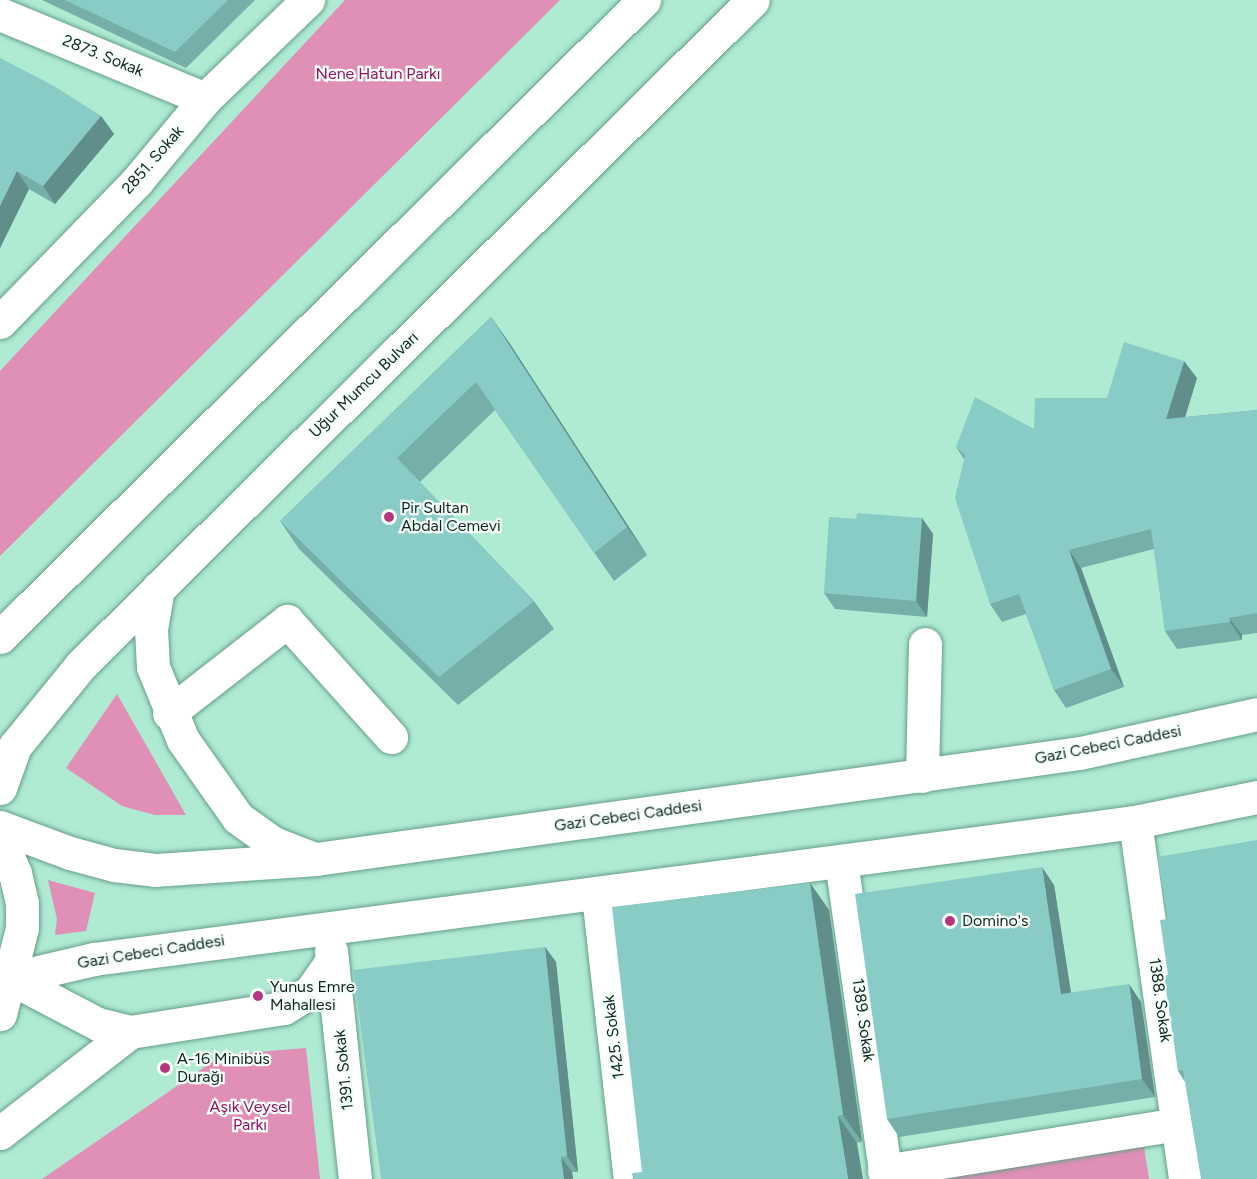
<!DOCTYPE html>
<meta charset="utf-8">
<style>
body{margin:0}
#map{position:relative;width:1257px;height:1179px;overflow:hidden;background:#afead3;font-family:Figtree,sans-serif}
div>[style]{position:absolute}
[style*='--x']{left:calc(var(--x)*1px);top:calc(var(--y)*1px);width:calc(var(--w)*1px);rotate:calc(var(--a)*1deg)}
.green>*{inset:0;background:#e08fb7}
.roads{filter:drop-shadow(0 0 2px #669e8a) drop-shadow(0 0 2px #669e8a)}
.minor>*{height:33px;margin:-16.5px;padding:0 16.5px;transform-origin:16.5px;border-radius:16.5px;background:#fff}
.major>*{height:33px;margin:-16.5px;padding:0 16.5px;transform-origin:16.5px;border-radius:16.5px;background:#fff}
.wall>*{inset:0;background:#76afa9}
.shaded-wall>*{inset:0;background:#608e8a}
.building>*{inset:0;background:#89cbc5}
.dots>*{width:16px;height:16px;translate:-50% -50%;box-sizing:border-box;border:3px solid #f4fffa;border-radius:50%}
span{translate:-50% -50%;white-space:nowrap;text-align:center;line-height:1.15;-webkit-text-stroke:4.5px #f4fffa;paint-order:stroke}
.street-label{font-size:16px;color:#0e251d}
.park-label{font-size:16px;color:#951164}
.poi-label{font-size:16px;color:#0e251d}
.left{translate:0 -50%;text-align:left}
</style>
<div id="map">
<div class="green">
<div style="clip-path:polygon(345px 0,560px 0,0 556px,0 371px)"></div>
<div style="clip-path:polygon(117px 694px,149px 750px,186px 815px,155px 815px,122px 806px,66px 768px)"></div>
<div style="clip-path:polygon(48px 880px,95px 893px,86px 931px,55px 935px,57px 919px)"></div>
<div style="clip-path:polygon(306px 1048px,320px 1179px,42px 1179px,222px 1055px)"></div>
<div style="clip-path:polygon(1144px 1147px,1149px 1179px,924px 1179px)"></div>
</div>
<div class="roads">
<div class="minor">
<div style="--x:0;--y:14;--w:222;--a:22.5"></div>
<div style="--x:0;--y:322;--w:197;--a:-45.8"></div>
<div style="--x:137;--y:181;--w:107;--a:-50.3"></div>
<div style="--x:205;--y:99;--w:143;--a:-43.9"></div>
<div style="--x:169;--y:713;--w:150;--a:-37.9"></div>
<div style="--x:287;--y:621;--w:156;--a:48.1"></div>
<div style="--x:922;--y:776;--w:132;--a:-88.7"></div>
<div style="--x:1135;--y:822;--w:360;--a:82"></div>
<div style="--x:841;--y:861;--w:321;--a:81.9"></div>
<div style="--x:598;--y:895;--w:286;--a:83.6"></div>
<div style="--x:331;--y:951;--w:229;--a:84"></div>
<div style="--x:8;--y:977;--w:102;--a:27.6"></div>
<div style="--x:98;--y:1024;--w:33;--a:14"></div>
<div style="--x:0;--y:1133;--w:165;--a:-37.8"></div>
<div style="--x:130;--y:1032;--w:156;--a:-8.9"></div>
<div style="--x:284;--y:1008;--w:31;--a:-32"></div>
<div style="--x:310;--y:992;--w:38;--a:-55"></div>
<div style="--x:884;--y:1171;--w:297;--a:-9.1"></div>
</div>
<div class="major">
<div style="--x:158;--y:588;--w:42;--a:99.7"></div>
<div style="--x:151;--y:629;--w:38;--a:87"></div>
<div style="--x:153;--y:667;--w:79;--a:67.7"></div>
<div style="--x:183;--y:740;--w:95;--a:54.8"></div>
<div style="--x:238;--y:818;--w:43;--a:35.5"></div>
<div style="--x:273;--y:843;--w:40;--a:21"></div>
<div style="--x:0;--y:637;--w:906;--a:-44.69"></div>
<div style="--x:0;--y:788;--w:45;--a:-70.3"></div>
<div style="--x:15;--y:746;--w:104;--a:-50.8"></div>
<div style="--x:81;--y:665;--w:945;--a:-44.7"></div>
<div style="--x:0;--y:827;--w:75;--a:20.4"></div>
<div style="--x:70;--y:853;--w:46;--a:15.3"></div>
<div style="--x:114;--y:865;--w:41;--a:7"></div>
<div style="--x:155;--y:870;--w:161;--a:-3.9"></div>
<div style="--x:316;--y:859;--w:771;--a:-7.9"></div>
<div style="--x:1080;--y:753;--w:181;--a:-12.4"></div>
<div style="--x:0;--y:838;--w:38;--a:67"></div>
<div style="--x:15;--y:873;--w:31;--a:77"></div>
<div style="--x:22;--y:903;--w:25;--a:90"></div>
<div style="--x:22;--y:928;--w:89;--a:104.3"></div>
<div style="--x:0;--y:981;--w:97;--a:-13.2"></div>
<div style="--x:94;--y:959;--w:1050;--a:-7.5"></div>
<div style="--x:1135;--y:822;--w:125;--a:-11.6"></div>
</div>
</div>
<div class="wall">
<div style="clip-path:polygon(42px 0,255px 0,186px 68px)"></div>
<div style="clip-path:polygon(0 58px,101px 116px,114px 134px,55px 204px,29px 189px,0 248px)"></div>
<div style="clip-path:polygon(491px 317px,510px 344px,647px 555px,614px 581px,495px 410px,420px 482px,534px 601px,554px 629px,458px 705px,299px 549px,280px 521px)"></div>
<div style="clip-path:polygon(1197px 378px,1185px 417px,1257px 410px,1257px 633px,1242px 635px,1242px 640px,1177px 649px,1165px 631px,1154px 549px,1081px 568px,1124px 687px,1066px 708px,1054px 690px,1026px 614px,1002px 622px,990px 604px,964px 459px,956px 447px,1034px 429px,1107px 398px)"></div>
<div style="clip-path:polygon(922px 518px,933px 534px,927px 617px,835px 609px,824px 593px,856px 519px)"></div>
<div style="clip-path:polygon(810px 883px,829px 910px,862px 1142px,642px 1172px)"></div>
<div style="clip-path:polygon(1054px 885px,1071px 993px,1141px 1002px,1155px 1097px,899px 1137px,887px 1119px)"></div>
<div style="clip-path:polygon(1168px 919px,1185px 1082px,1178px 1071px,1168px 975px)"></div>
<div style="clip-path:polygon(545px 947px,556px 962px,578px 1172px,572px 1172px,573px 1179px,381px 1179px)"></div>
</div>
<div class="shaded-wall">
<div style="clip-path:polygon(101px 116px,114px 134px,55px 204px,43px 186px)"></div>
<div style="clip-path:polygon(17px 171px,29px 189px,0 248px,0 206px)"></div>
<div style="clip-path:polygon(491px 317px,510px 344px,647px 555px,627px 527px)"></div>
<div style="clip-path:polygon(1184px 361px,1197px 378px,1179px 437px,1166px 419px)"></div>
<div style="clip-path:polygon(922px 518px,933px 534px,927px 617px,916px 601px)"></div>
<div style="clip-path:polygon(1069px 550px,1081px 568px,1124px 687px,1111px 669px)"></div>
<div style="clip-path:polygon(1229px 618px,1242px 635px,1242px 640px,1230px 622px)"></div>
<div style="clip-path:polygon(1042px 867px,1054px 885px,1074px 1012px,1061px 994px)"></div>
<div style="clip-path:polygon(810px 883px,829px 910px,862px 1142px,843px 1115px)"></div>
<div style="clip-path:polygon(545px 947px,556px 962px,578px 1172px,567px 1156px)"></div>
<div style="clip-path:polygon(1129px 984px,1141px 1002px,1155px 1097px,1142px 1079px)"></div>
<div style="clip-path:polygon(838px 1116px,857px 1143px,863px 1179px,848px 1179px)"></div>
<div style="clip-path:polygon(561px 1157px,572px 1172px,573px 1179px,564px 1179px)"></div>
</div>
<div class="building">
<div style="clip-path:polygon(65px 0,228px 0,175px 52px)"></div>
<div style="clip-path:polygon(0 58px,54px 86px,101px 116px,43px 186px,17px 171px,0 206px)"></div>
<div style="clip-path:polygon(491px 317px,627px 527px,594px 553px,476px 382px,397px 458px,534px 601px,439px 677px,280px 521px)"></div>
<div style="clip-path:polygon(1124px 342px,1184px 361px,1166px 419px,1257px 410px,1257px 613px,1229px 618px,1230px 622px,1165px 631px,1151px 529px,1069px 550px,1111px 669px,1054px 690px,1019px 594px,990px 604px,955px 498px,965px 455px,956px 447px,975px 397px,1034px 429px,1035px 398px,1107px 398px)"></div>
<div style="clip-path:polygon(857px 513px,922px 518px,916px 601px,824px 593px,829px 517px,856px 519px)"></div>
<div style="clip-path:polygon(1257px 840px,1257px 1179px,1201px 1179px,1183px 1070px,1178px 1071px,1164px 976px,1168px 975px,1160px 920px,1168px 919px,1157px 857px)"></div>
<div style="clip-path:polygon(1042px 867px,1061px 994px,1129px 984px,1142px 1079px,887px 1119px,855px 894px)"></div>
<div style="clip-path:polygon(810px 883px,843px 1115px,838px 1116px,848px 1179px,633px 1179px,632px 1173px,642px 1172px,612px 907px)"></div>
<div style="clip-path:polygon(545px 947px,567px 1156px,561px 1157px,564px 1179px,381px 1179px,353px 970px)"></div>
</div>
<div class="dots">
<div style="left:389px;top:517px;background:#b6357f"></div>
<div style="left:950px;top:921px;background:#b6357f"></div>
<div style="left:258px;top:996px;background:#b6357f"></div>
<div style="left:165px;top:1068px;background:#b6357f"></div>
</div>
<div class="street-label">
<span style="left:103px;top:56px;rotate:22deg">2873. Sokak</span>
<span style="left:153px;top:160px;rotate:-49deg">2851. Sokak</span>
<span style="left:364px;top:385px;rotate:-44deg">Uğur Mumcu Bulvarı</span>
<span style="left:1108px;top:745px;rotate:-11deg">Gazi Cebeci Caddesi</span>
<span style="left:628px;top:816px;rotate:-8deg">Gazi Cebeci Caddesi</span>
<span style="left:151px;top:952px;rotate:-9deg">Gazi Cebeci Caddesi</span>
<span style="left:1160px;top:1000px;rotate:82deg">1388. Sokak</span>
<span style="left:863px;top:1020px;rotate:82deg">1389. Sokak</span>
<span style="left:614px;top:1037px;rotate:-97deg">1425. Sokak</span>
<span style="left:344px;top:1070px;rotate:-96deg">1391. Sokak</span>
</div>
<div class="park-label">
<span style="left:378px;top:74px">Nene Hatun Parkı</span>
<span style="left:250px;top:1116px">Aşık Veysel<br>Parkı</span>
</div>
<div class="poi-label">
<span class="left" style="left:401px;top:517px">Pir Sultan<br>Abdal Cemevi</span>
<span class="left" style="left:962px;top:921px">Domino's</span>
<span class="left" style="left:270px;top:996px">Yunus Emre<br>Mahallesi</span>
<span class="left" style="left:177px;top:1068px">A-16 Minibüs<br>Durağı</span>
</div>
</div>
